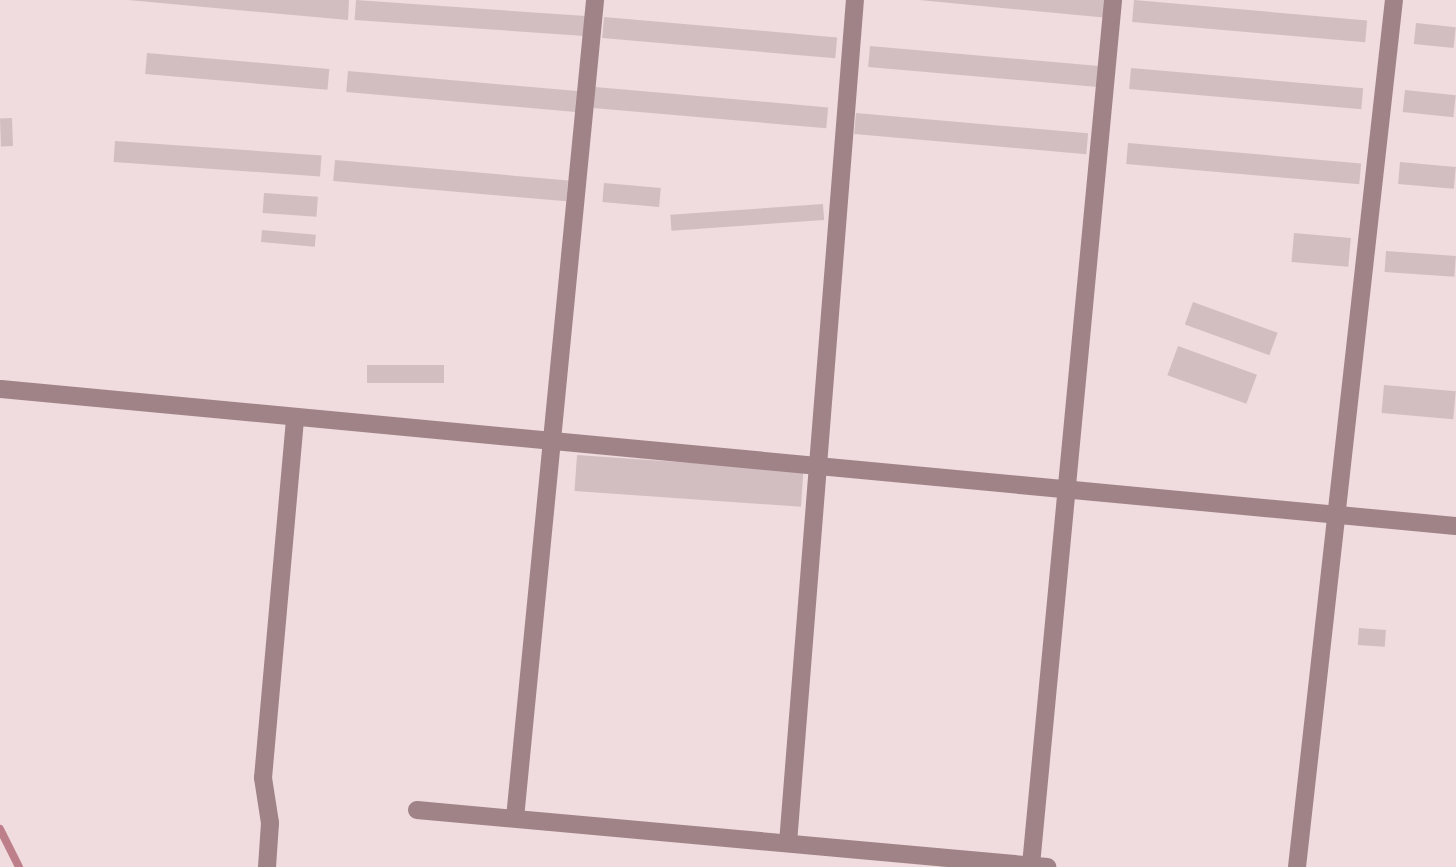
<!DOCTYPE html>
<style>
body{margin:0}
#map{position:relative;width:1456px;height:867px;overflow:hidden;background:#f0dbde;font-family:Karla,sans-serif}
div>[style]{position:absolute}
[style*='--x']{left:calc(var(--x)*1px);top:calc(var(--y)*1px);width:calc(var(--w)*1px);rotate:calc(var(--a)*1deg)}
.stream>*{height:8px;margin:-4px;padding:0 4px;transform-origin:4px;border-radius:4px;background:#bd808b}
.building>*{inset:0;background:#d2bec1;transform-origin:0 0}
.minor>*{height:18px;margin:-9px;padding:0 9px;transform-origin:9px;border-radius:9px;background:#9f8387}
span{translate:-50% -50%;white-space:nowrap;text-align:center;line-height:1.15;-webkit-text-stroke:5px #fde8eb;paint-order:stroke}
</style>
<div id="map">
<div class="stream">
<div style="--x:0;--y:829;--w:42;--a:63.4"></div>
</div>
<div class="building">
<div style="clip-path:polygon(128px 0,349px 0,348px 20px)"></div>
<div style="left:356px;top:0;width:234px;height:20px;rotate:4deg"></div>
<div style="clip-path:polygon(919px 0,1110px 0,1109px 18px)"></div>
<div style="left:1134px;top:0;width:234px;height:22px;rotate:5deg"></div>
<div style="left:604px;top:17px;width:234px;height:21px;rotate:5deg"></div>
<div style="left:1416px;top:23px;width:40px;height:21px;rotate:6deg"></div>
<div style="left:870px;top:46px;width:233px;height:21px;rotate:5deg"></div>
<div style="left:147px;top:53px;width:183px;height:21px;rotate:5deg"></div>
<div style="left:1131px;top:68px;width:233px;height:21px;rotate:5deg"></div>
<div style="left:348px;top:71px;width:233px;height:21px;rotate:5deg"></div>
<div style="left:595px;top:87px;width:234px;height:21px;rotate:5deg"></div>
<div style="left:1405px;top:90px;width:51px;height:22px;rotate:6deg"></div>
<div style="left:856px;top:113px;width:233px;height:21px;rotate:5deg"></div>
<div style="left:12px;top:118px;width:28px;height:12px;rotate:88deg"></div>
<div style="left:115px;top:141px;width:207px;height:21px;rotate:4deg"></div>
<div style="left:1128px;top:143px;width:234px;height:21px;rotate:5deg"></div>
<div style="left:335px;top:160px;width:234px;height:21px;rotate:5deg"></div>
<div style="left:1400px;top:162px;width:56px;height:22px;rotate:5deg"></div>
<div style="left:604px;top:183px;width:57px;height:19px;rotate:5deg"></div>
<div style="left:264px;top:193px;width:54px;height:20px;rotate:4deg"></div>
<div style="left:823px;top:204px;width:16px;height:153px;rotate:86deg"></div>
<div style="left:262px;top:230px;width:54px;height:12px;rotate:5deg"></div>
<div style="left:1294px;top:233px;width:57px;height:29px;rotate:5deg"></div>
<div style="left:1386px;top:251px;width:70px;height:21px;rotate:4deg"></div>
<div style="left:1193px;top:302px;width:90px;height:24px;rotate:20deg"></div>
<div style="left:1178px;top:346px;width:84px;height:31px;rotate:20deg"></div>
<div style="left:444px;top:365px;width:18px;height:77px;rotate:90deg"></div>
<div style="left:1384px;top:385px;width:72px;height:28px;rotate:5deg"></div>
<div style="left:577px;top:455px;width:227px;height:36px;rotate:4deg"></div>
<div style="left:1359px;top:628px;width:27px;height:17px;rotate:4deg"></div>
</div>
<div class="minor">
<div style="--x:1;--y:389;--w:1461;--a:5.38"></div>
<div style="--x:417;--y:810;--w:633;--a:5.17"></div>
<div style="--x:515;--y:818;--w:822;--a:-84.41"></div>
<div style="--x:788;--y:843;--w:846;--a:-85.46"></div>
<div style="--x:1031;--y:865;--w:869;--a:-84.58"></div>
<div style="--x:267;--y:867;--w:44;--a:-86.1"></div>
<div style="--x:270;--y:823;--w:46;--a:-98.8"></div>
<div style="--x:263;--y:778;--w:362;--a:-84.9"></div>
<div style="--x:1297;--y:867;--w:872;--a:-83.62"></div>
</div>
</div>
